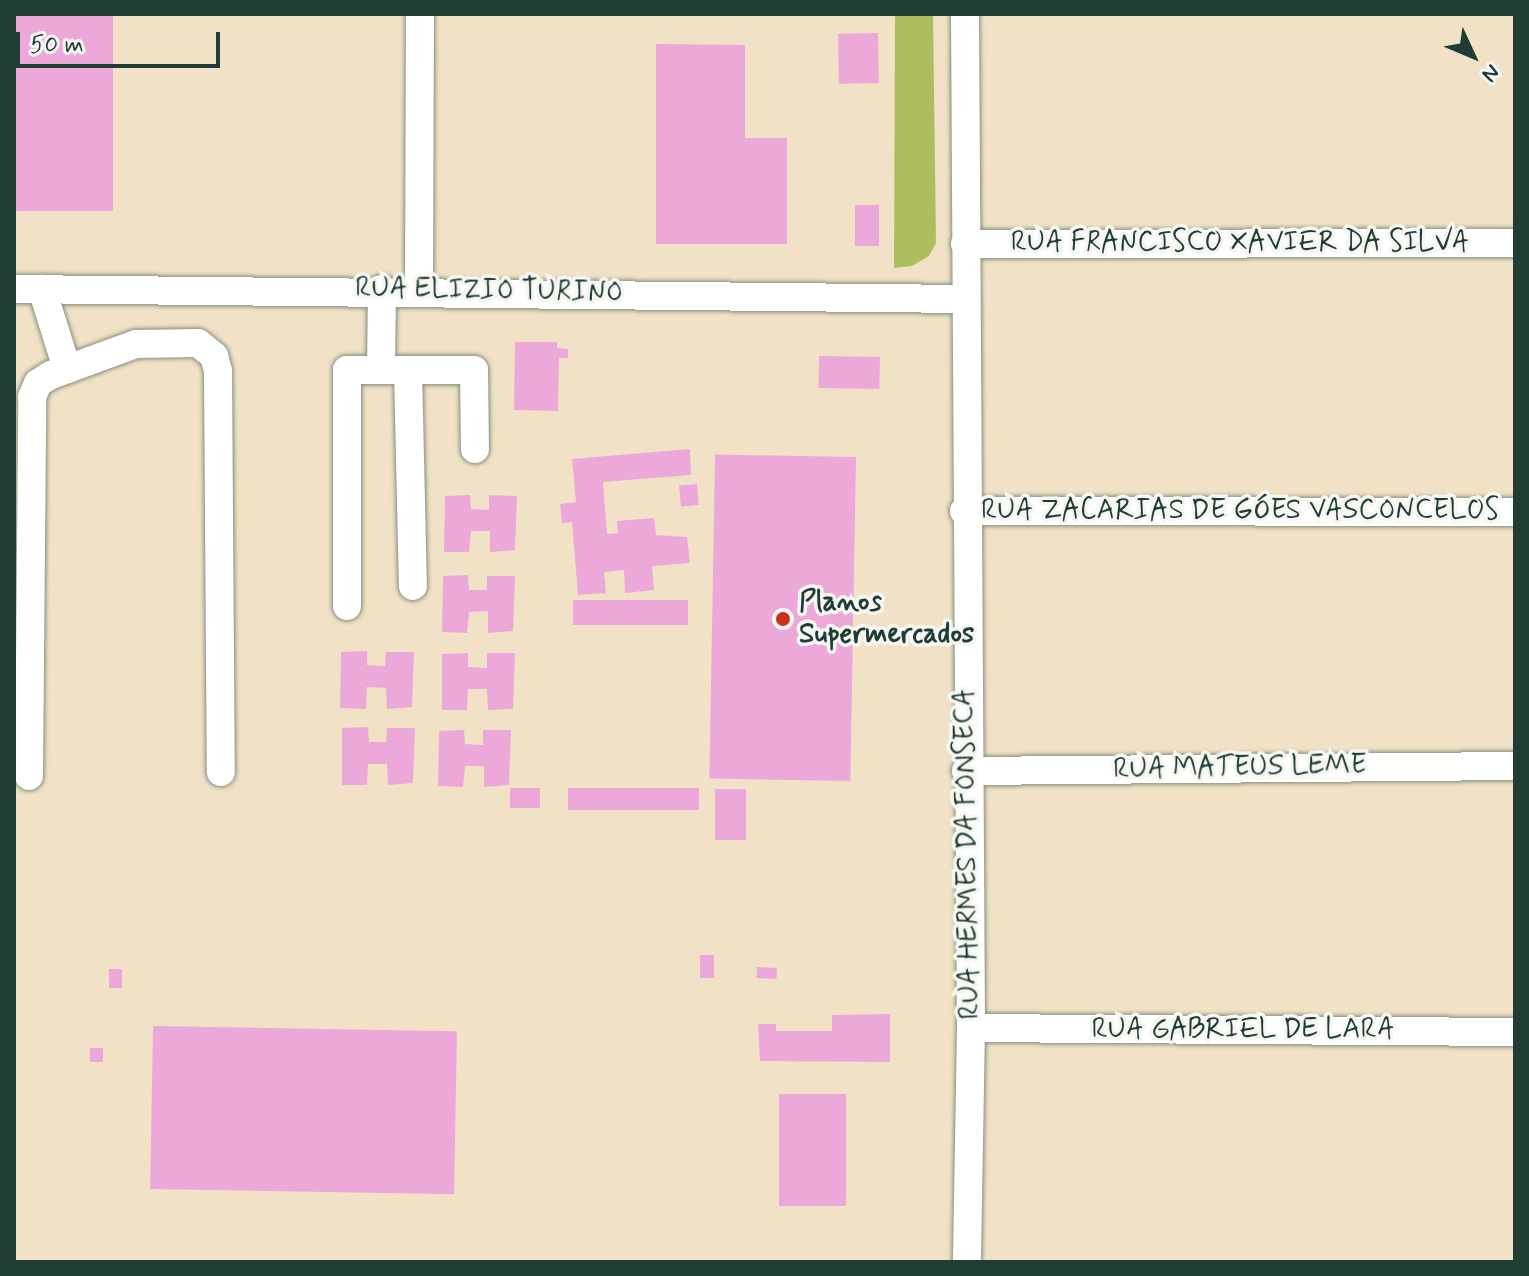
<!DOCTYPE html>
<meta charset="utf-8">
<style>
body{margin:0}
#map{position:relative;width:1529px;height:1276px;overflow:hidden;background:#f1e2c7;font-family:Mynerve,sans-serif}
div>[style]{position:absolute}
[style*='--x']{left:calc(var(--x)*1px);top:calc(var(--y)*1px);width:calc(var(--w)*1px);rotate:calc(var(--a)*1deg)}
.green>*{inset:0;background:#aebd60}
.building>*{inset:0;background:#eda8da;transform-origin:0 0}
.roads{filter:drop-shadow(0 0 2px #88907e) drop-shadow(0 0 2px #88907e)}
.minor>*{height:28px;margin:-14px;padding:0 14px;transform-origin:14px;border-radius:14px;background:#fff}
.dots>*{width:22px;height:22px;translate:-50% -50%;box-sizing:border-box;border:4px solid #f6f6f2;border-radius:50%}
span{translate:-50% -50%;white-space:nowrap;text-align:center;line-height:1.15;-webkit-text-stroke:7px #f6f6f2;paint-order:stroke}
.street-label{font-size:28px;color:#1f3d34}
.poi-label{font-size:28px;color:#1f3d34;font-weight:700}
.left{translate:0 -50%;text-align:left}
.frame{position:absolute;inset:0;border:16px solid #1f3d34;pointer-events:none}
.north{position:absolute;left:1433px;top:16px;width:80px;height:80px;-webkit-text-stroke:6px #f6f6f2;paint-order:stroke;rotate:134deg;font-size:22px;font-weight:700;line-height:32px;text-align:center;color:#1f3d34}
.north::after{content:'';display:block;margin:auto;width:28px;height:36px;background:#1f3d34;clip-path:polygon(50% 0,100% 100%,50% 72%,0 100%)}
.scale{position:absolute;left:16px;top:32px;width:204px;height:36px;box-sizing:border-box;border:4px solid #1f3d34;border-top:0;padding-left:10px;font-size:24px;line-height:28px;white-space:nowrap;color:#1f3d34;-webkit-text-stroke:6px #f6f6f2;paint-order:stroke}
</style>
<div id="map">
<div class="green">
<div style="clip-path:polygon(895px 14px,933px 14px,936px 243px,929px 256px,912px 266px,894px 268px)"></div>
</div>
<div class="building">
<div style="left:14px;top:14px;width:99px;height:197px"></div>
<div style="left:878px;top:33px;width:50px;height:40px;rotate:89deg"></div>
<div style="clip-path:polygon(656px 44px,745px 45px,745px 138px,787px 138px,787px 244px,656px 244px)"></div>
<div style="left:855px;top:205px;width:24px;height:41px"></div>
<div style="clip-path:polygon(515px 342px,557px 342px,557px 348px,568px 349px,568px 358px,559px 358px,558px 411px,514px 410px)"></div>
<div style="left:819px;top:356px;width:61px;height:32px;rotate:1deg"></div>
<div style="clip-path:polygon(690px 449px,691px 475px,603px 482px,607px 534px,618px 533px,617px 521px,654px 518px,656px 535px,687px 537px,690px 563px,652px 566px,654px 590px,625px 593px,624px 570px,604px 572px,606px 593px,578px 595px,572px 522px,562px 523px,560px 504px,576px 502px,572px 459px)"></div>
<div style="left:856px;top:457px;width:324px;height:141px;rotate:91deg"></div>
<div style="left:697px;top:484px;width:21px;height:18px;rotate:85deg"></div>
<div style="clip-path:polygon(470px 495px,471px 509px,489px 510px,489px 495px,517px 496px,515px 550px,490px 552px,490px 531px,471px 531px,469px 552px,444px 552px,445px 496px)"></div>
<div style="clip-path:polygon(468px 575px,469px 590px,487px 590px,487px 576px,515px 576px,513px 631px,488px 633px,488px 611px,469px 612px,467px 633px,442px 632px,443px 576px)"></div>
<div style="left:573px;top:600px;width:115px;height:25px"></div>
<div style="clip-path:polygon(367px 651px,367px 665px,385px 666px,386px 652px,414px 652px,412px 707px,387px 709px,386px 688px,367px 687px,366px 709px,340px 708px,341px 652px)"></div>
<div style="clip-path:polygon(468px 653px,468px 667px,487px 668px,487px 653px,515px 653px,513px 709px,488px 710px,487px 689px,468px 689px,467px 710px,442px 710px,442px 654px)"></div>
<div style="clip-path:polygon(368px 727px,369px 742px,386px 742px,387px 728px,415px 728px,413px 783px,388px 785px,387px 764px,368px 764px,367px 785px,342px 785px,342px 728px)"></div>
<div style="clip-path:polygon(464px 730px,465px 744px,483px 745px,483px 730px,511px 730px,509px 785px,484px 787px,484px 766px,465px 766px,463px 787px,438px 786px,439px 731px)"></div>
<div style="left:510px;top:788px;width:30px;height:20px"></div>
<div style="left:568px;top:788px;width:131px;height:22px"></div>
<div style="left:715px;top:789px;width:31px;height:51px"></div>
<div style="left:700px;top:955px;width:14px;height:23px"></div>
<div style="left:757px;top:967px;width:20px;height:11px;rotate:3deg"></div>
<div style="left:109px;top:969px;width:13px;height:19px"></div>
<div style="clip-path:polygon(890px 1014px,890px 1062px,760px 1061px,758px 1024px,776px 1024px,776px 1031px,832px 1031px,832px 1015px)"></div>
<div style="left:153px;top:1026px;width:304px;height:163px;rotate:1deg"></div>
<div style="left:103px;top:1048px;width:14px;height:13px;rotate:90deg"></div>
<div style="left:779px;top:1094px;width:67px;height:112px"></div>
</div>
<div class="roads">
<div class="minor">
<div style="--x:965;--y:14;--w:1014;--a:89.66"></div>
<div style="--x:971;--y:1028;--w:234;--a:91"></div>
<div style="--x:965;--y:244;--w:550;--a:-0.1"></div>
<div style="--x:14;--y:289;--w:950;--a:0.6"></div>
<div style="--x:42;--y:289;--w:84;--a:72.6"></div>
<div style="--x:419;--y:290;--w:276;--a:-89.8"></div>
<div style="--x:381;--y:370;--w:81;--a:-89.3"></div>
<div style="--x:408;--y:370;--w:216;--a:88.7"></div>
<div style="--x:964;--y:511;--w:551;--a:0.1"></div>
<div style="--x:347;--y:606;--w:236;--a:-90"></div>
<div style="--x:347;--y:370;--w:127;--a:0"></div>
<div style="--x:474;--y:370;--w:79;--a:89.3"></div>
<div style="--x:966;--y:771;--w:549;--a:-0.52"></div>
<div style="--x:29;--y:776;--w:379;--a:-89.5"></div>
<div style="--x:32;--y:397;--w:15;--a:-67"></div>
<div style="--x:38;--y:383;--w:15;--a:-32"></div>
<div style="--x:51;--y:375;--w:90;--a:-20"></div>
<div style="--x:136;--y:344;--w:62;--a:-0.9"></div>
<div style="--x:198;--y:343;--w:21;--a:39"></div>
<div style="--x:214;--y:356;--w:16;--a:75"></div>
<div style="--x:218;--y:371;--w:401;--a:89.6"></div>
<div style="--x:971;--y:1028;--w:544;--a:0.42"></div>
</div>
</div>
<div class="dots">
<div style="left:783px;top:619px;background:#c8321e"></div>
</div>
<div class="street-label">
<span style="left:1240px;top:243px">RUA FRANCISCO XAVIER DA SILVA</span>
<span style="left:489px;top:291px;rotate:1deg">RUA ELIZIO TURINO</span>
<span style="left:1240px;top:511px">RUA ZACARIAS DE GÓES VASCONCELOS</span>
<span style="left:1240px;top:768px;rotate:-1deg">RUA MATEUS LEME</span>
<span style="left:968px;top:854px;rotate:-91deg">RUA HERMES DA FONSECA</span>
<span style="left:1243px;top:1030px">RUA GABRIEL DE LARA</span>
</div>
<div class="poi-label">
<span class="left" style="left:799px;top:619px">Planos<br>Supermercados</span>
</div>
<div class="frame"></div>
<div class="north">N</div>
<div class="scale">50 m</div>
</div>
